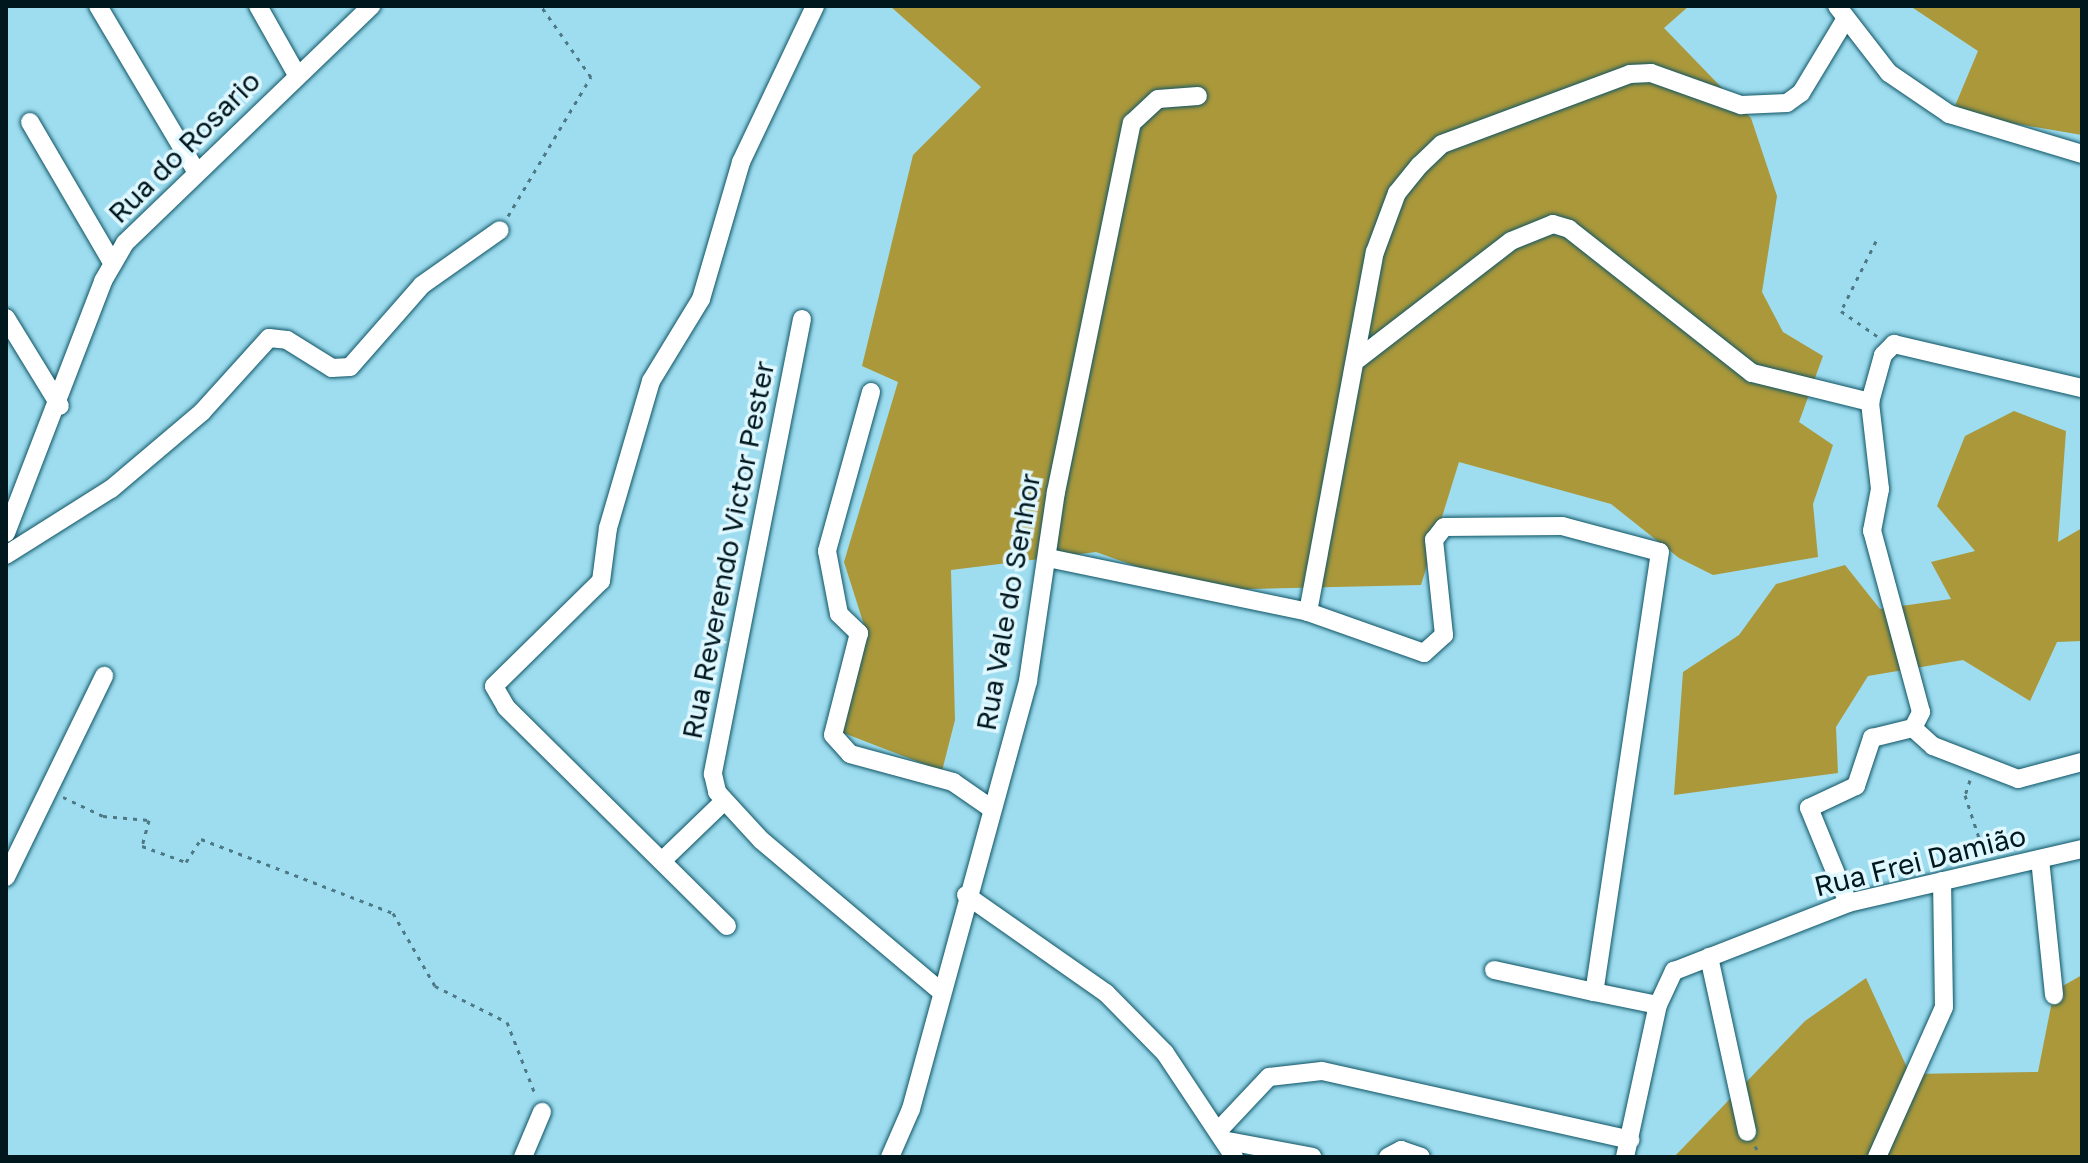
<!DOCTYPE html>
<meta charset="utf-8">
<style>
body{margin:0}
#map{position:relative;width:2088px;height:1163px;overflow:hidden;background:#9eddf0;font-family:"Golos Text",sans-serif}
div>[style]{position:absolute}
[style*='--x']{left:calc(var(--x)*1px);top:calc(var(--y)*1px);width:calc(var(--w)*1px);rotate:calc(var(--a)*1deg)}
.forest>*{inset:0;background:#aa983b}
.path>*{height:3px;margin-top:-1.5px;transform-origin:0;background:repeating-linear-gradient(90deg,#4d7884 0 4px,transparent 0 10px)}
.roads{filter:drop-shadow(0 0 2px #0e5464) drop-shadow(0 0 2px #0e5464)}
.minor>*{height:18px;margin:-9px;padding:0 9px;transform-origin:9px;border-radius:9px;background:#fff}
span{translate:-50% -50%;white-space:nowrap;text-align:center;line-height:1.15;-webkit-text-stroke:7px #dff7ff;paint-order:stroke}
.street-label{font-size:28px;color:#00171e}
.frame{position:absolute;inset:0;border:8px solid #00171e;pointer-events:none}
</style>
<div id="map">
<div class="forest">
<div style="clip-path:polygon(890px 6px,1689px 6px,1664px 28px,1751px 118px,1777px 196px,1762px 292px,1783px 332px,1823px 356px,1799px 422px,1833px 445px,1813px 504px,1818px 557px,1713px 575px,1679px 558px,1611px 504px,1459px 462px,1421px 585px,1202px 590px,1096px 552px,951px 570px,955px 720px,942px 771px,841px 732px,865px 628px,844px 562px,898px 382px,862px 366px,913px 155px,981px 87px)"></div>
<div style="clip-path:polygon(1910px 6px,2082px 6px,2082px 135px,1952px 113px,1978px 51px)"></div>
<div style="clip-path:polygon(2014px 411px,2066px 431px,2058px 542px,2082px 528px,2082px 641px,2057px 642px,2030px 701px,1963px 660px,1868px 676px,1836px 727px,1838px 773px,1674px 795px,1683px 672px,1739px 635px,1776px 584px,1845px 565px,1880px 609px,1951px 599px,1931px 562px,1975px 551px,1937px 506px,1965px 436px)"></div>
<div style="clip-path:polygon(2082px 975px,2082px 1157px,1674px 1157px,1805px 1021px,1866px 978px,1910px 1074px,2038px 1072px,2054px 991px)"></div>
</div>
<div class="path">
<div style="--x:508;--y:216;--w:162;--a:-59.2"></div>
<div style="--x:591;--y:77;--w:87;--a:-125.2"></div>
<div style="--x:1876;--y:241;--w:78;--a:116.6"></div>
<div style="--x:1841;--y:311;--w:44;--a:34.8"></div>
<div style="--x:1970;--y:780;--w:16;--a:108"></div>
<div style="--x:1965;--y:795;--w:61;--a:71.9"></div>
<div style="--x:63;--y:797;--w:44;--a:25.4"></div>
<div style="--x:103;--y:816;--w:46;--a:5"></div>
<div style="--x:149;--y:820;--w:27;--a:105"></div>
<div style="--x:142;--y:846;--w:47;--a:20"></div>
<div style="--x:186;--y:862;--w:27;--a:-57"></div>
<div style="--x:201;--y:839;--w:206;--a:21.1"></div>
<div style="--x:393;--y:913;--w:84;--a:60.1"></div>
<div style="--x:435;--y:986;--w:80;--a:26.6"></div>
<div style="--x:507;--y:1022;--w:77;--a:68.7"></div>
<div style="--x:1755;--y:1146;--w:13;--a:61"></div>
</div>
<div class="roads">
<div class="minor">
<div style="--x:98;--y:6;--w:192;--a:59.3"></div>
<div style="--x:258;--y:6;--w:79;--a:60.5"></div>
<div style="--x:1837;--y:6;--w:85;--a:52.2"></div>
<div style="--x:1889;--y:73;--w:73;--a:34.3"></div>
<div style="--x:1949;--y:114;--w:139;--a:16.7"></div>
<div style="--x:30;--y:122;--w:164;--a:59.7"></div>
<div style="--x:6;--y:318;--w:103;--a:58.5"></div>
<div style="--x:802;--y:319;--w:464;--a:101.1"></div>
<div style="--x:713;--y:774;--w:18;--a:77"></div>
<div style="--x:717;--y:792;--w:65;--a:47.5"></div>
<div style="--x:761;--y:840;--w:233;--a:40.1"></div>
<div style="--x:1358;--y:359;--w:193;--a:-37.6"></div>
<div style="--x:1511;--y:241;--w:45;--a:-22"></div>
<div style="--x:1553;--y:224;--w:17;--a:17"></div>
<div style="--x:1569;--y:229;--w:233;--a:38.2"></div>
<div style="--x:1752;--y:373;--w:122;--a:13.8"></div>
<div style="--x:871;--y:392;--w:165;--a:105.5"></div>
<div style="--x:827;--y:551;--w:64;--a:79.2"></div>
<div style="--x:839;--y:614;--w:28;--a:44"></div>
<div style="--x:859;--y:633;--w:105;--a:104.3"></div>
<div style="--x:833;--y:735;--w:25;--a:48"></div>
<div style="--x:850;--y:754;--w:107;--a:15.2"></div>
<div style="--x:953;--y:782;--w:47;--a:34.7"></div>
<div style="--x:6;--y:533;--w:270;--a:-68.9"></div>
<div style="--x:103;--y:281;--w:44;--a:-59.9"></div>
<div style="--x:125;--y:243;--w:342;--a:-43.9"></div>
<div style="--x:6;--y:555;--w:124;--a:-32.2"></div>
<div style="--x:111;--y:489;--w:119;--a:-40.2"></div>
<div style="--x:202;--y:412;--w:100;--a:-47.8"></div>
<div style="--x:269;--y:338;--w:18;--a:6"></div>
<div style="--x:287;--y:340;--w:53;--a:31.9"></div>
<div style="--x:332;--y:368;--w:18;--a:-3"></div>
<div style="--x:350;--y:367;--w:109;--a:-48.7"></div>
<div style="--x:422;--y:285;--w:95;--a:-35.2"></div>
<div style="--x:1048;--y:558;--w:266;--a:11.7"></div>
<div style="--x:1308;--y:612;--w:123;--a:19.5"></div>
<div style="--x:1424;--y:653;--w:27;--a:-42"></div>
<div style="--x:1444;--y:635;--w:96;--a:-96"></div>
<div style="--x:1434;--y:540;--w:16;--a:-52"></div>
<div style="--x:1444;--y:527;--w:118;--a:-0.5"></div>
<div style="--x:1562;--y:526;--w:101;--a:14.9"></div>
<div style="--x:1660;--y:552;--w:445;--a:98.5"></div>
<div style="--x:1594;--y:992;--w:65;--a:11.5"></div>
<div style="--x:1308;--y:612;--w:366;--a:-79.5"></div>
<div style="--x:1375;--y:252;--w:63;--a:-69.6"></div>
<div style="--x:1397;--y:193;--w:36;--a:-51"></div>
<div style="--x:1420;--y:165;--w:30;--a:-44"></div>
<div style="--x:1442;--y:144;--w:201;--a:-20.4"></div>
<div style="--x:1630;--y:74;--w:21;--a:-3"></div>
<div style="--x:1651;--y:73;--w:96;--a:19.6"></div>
<div style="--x:1741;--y:105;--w:46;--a:-2.5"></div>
<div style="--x:1787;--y:103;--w:17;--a:-36"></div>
<div style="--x:1801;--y:93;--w:85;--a:-58.9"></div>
<div style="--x:1913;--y:728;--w:27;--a:42"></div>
<div style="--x:1933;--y:746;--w:91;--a:21.2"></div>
<div style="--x:2018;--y:779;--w:66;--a:-14.9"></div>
<div style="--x:2040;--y:859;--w:137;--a:84.1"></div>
<div style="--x:663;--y:860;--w:85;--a:-44"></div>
<div style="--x:6;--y:877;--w:224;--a:-64"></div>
<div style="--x:966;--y:895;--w:171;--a:35"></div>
<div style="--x:1106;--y:993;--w:84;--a:45.5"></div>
<div style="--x:1165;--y:1053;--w:125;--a:56.4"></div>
<div style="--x:1848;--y:903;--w:103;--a:-112.3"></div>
<div style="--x:1809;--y:808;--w:52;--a:-25.1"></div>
<div style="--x:1856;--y:786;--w:51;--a:-71.6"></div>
<div style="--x:1872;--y:738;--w:42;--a:-13.7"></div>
<div style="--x:1913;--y:728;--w:18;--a:-63"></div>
<div style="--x:1921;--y:712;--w:188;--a:-105.1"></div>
<div style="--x:1872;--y:531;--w:43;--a:-79.2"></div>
<div style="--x:1880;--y:489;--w:88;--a:-96.6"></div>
<div style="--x:1870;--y:402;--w:49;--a:-74.5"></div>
<div style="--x:1883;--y:355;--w:16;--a:-45"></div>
<div style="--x:1894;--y:344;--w:193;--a:13.2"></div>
<div style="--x:727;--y:926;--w:311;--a:-135.3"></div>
<div style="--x:506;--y:707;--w:24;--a:-120"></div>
<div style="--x:494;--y:686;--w:150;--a:-44.5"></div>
<div style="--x:601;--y:581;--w:53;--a:-82.5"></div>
<div style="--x:608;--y:528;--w:153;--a:-73.7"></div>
<div style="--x:651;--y:381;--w:96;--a:-58.6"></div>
<div style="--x:701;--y:299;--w:143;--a:-73.7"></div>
<div style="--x:741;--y:162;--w:173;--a:-64.6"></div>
<div style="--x:1709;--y:957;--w:179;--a:77.7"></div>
<div style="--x:1494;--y:970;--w:102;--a:12.4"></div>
<div style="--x:1219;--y:1130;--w:73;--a:-46.7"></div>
<div style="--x:1269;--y:1077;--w:53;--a:-6.5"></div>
<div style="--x:1322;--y:1071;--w:316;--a:12.6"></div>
<div style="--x:1228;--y:1141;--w:86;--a:10.7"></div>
<div style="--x:523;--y:1157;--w:49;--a:-67.1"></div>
<div style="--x:890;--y:1157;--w:52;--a:-66.4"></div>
<div style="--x:911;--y:1109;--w:444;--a:-74.7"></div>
<div style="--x:1028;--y:681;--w:191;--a:-81.6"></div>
<div style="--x:1056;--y:492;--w:377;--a:-78.4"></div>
<div style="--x:1132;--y:123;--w:35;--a:-43"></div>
<div style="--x:1158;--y:99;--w:40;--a:-4.3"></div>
<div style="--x:1388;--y:1157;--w:15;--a:-28"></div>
<div style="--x:1401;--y:1150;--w:21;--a:19"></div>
<div style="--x:1625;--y:1157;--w:156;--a:-77.8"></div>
<div style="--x:1658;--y:1005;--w:38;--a:-65"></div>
<div style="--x:1674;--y:971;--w:187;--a:-21.3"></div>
<div style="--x:1848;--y:903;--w:240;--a:-13"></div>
<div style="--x:1877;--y:1157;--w:164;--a:-65.9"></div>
<div style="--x:1944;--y:1007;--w:126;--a:-90.9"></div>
</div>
</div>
<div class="street-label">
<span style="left:184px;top:147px;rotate:-45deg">Rua do Rosario</span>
<span style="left:728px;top:550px;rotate:-79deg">Rua Reverendo Victor Pester</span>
<span style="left:1008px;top:602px;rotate:-80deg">Rua Vale do Senhor</span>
<span style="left:1920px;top:861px;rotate:-14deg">Rua Frei Damião</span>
</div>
<div class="frame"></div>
</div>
